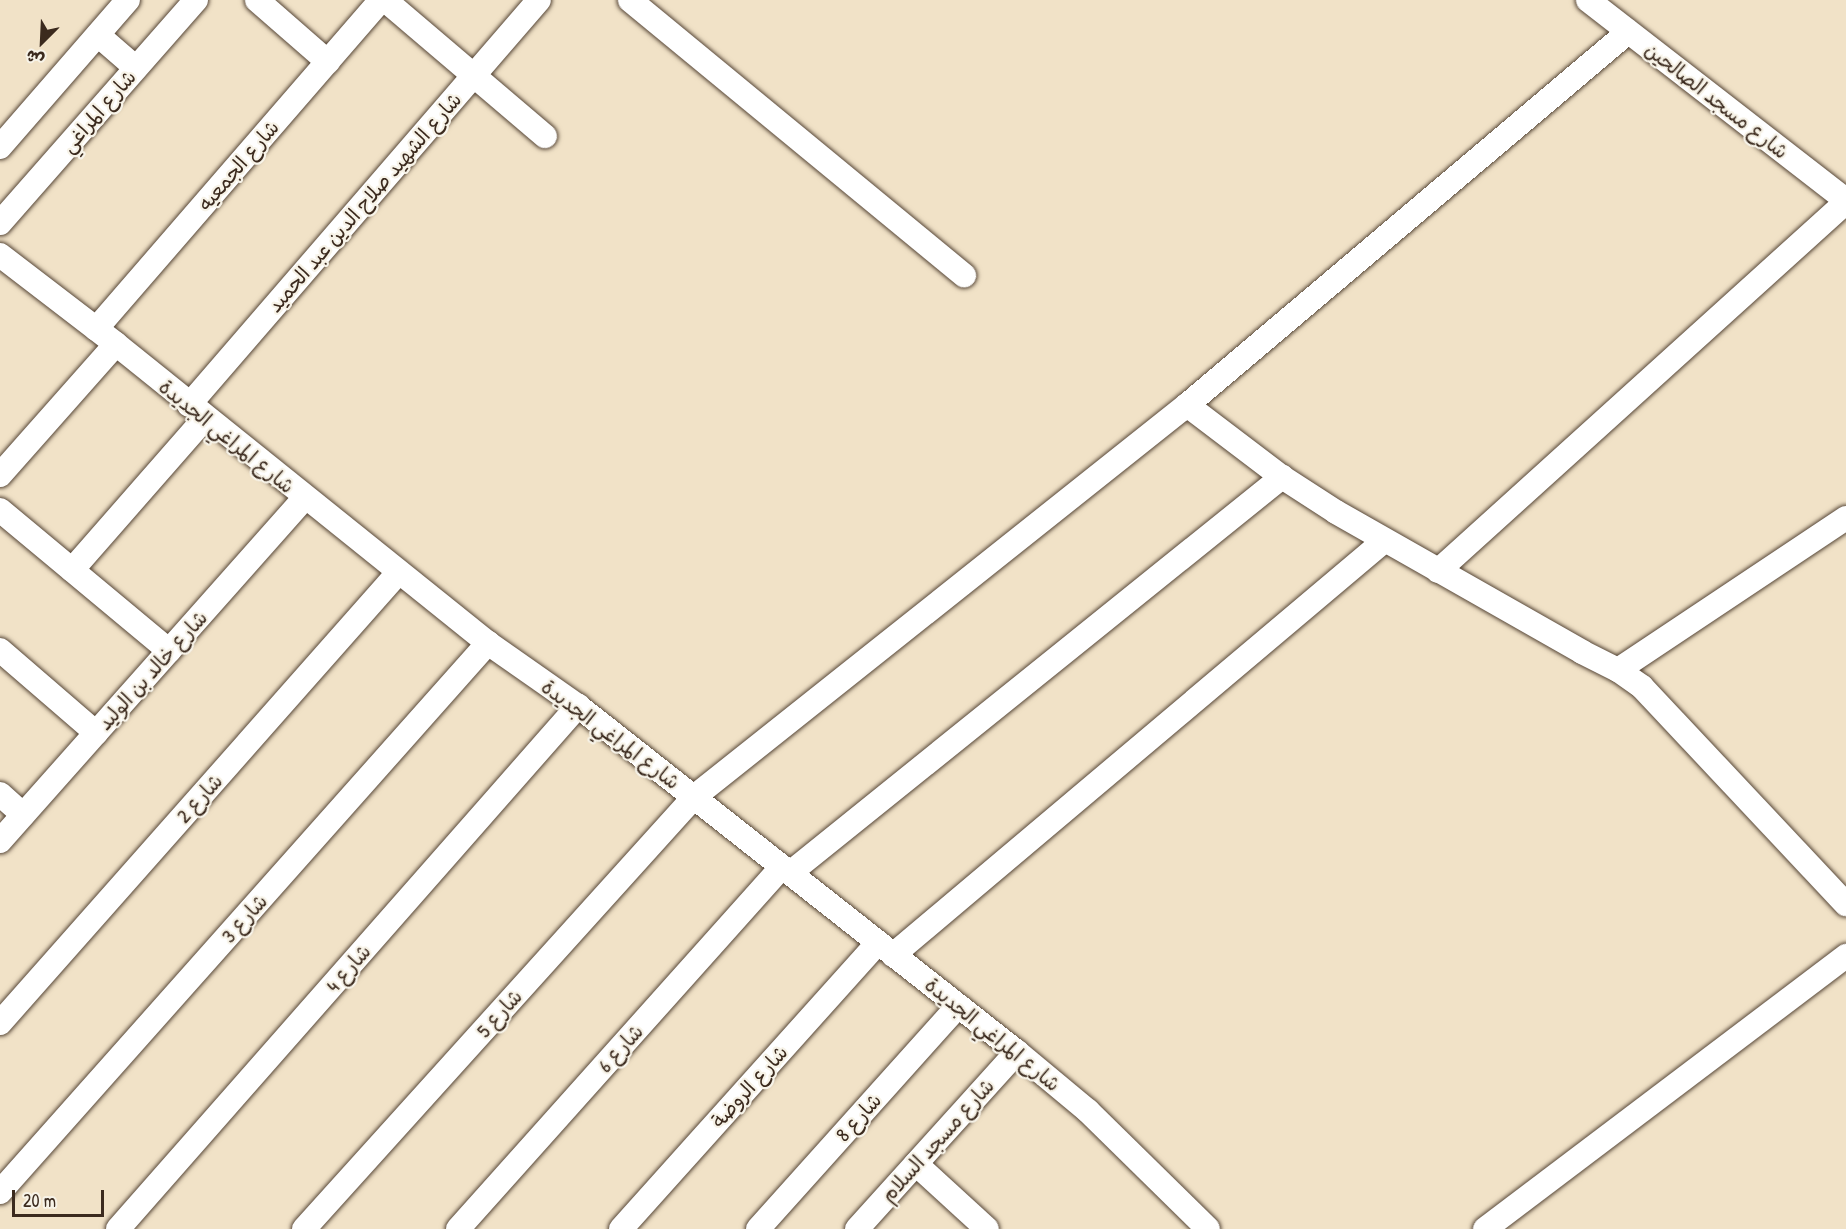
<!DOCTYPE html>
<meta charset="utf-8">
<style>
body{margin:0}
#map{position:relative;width:1846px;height:1229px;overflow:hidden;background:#f1e2c7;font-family:"Patrick Hand","Playpen Sans Arabic",sans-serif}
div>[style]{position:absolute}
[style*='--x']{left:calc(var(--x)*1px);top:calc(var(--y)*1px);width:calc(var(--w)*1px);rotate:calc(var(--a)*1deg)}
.roads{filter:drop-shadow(0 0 2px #564637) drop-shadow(0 0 2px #564637)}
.minor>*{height:24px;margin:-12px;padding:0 12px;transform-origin:12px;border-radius:12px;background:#fff}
span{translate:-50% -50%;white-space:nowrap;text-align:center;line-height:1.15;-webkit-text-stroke:4.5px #f7f3e8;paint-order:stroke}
.street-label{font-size:20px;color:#3b2a1e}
.north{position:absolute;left:12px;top:12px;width:60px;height:60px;-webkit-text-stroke:4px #f7f3e8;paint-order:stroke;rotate:204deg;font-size:16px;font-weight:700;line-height:24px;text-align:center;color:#3b2a1e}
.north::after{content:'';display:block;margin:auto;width:21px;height:27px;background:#3b2a1e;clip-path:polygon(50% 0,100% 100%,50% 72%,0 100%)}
.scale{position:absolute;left:12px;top:1190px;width:92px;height:27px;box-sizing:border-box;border:3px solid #3b2a1e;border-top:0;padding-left:8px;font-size:18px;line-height:21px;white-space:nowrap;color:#3b2a1e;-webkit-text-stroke:4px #f7f3e8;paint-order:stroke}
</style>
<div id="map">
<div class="roads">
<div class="minor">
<div style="--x:257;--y:0;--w:94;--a:41.1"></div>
<div style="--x:385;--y:0;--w:210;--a:40.4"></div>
<div style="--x:630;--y:0;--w:433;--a:39.5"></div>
<div style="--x:1588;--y:0;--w:326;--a:37.8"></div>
<div style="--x:98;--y:35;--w:50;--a:41"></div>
<div style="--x:0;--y:147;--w:195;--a:-49"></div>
<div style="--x:0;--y:223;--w:297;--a:-48.7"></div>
<div style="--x:0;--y:255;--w:146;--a:37.5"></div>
<div style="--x:116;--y:344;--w:477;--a:38.8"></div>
<div style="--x:488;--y:643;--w:110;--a:35"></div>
<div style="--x:578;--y:706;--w:559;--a:38.24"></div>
<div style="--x:1017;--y:1052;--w:92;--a:39.7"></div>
<div style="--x:1088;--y:1111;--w:168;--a:44.5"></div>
<div style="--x:96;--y:329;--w:435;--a:-49.1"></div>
<div style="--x:189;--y:405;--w:535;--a:-49.17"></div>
<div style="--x:1187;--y:405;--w:119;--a:37.2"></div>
<div style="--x:1282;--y:477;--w:64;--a:32.9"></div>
<div style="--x:1336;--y:512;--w:283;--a:29.6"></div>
<div style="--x:1582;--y:652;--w:40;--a:26.6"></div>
<div style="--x:1618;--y:670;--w:29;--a:35"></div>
<div style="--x:1642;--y:687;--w:298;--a:46.8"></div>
<div style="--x:0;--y:475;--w:175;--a:-48.5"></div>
<div style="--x:0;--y:510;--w:220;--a:39.8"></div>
<div style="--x:72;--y:570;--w:202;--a:-48.8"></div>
<div style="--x:1438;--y:571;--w:550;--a:-42.13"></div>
<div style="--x:0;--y:650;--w:127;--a:40.8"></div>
<div style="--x:1618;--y:670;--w:274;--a:-33.7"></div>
<div style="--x:0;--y:794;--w:31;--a:42"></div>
<div style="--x:0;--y:841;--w:459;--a:-48.4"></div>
<div style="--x:790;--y:873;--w:632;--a:-38.83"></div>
<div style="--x:893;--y:955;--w:642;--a:-40.14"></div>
<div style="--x:0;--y:1023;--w:601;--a:-48.51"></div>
<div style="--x:916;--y:1164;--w:96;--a:42.5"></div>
<div style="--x:0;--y:1192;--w:735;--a:-48.37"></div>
<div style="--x:118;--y:1229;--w:697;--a:-48.67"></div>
<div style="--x:304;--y:1229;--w:582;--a:-47.92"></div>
<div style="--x:694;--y:797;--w:630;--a:-38.49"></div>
<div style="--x:1187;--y:405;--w:578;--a:-40.22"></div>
<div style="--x:458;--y:1229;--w:486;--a:-48.2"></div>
<div style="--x:621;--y:1229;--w:385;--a:-48.1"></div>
<div style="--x:758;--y:1229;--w:300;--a:-48.1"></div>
<div style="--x:857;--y:1229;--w:239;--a:-47.9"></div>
<div style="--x:1485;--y:1229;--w:453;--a:-37.1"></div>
</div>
</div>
<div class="street-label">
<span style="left:1717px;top:100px;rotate:38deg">شارع مسجد الصالحين</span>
<span style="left:98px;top:111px;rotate:-49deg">شارع المراغي</span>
<span style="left:238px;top:165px;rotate:-49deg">شارع الجمعيه</span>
<span style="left:364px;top:202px;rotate:-49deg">شارع الشهيد صلاح الدين عبد الحميد</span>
<span style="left:227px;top:436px;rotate:39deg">شارع المراغي الجديدة</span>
<span style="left:152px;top:670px;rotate:-48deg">شارع خالد بن الوليد</span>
<span style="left:611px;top:734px;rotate:37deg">شارع المراغي الجديدة</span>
<span style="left:199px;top:798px;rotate:-48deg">شارع 2</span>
<span style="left:244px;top:918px;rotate:-48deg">شارع 3</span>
<span style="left:348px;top:968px;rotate:-49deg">شارع 4</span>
<span style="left:499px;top:1013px;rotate:-48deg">شارع 5</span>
<span style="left:993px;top:1034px;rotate:39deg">شارع المراغي الجديدة</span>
<span style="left:620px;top:1048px;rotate:-48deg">شارع 6</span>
<span style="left:749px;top:1086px;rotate:-48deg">شارع الروضة</span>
<span style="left:858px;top:1117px;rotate:-48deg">شارع 8</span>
<span style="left:937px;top:1140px;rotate:-48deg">شارع مسجد السلام</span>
</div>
<div class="north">ش</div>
<div class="scale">20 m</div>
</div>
